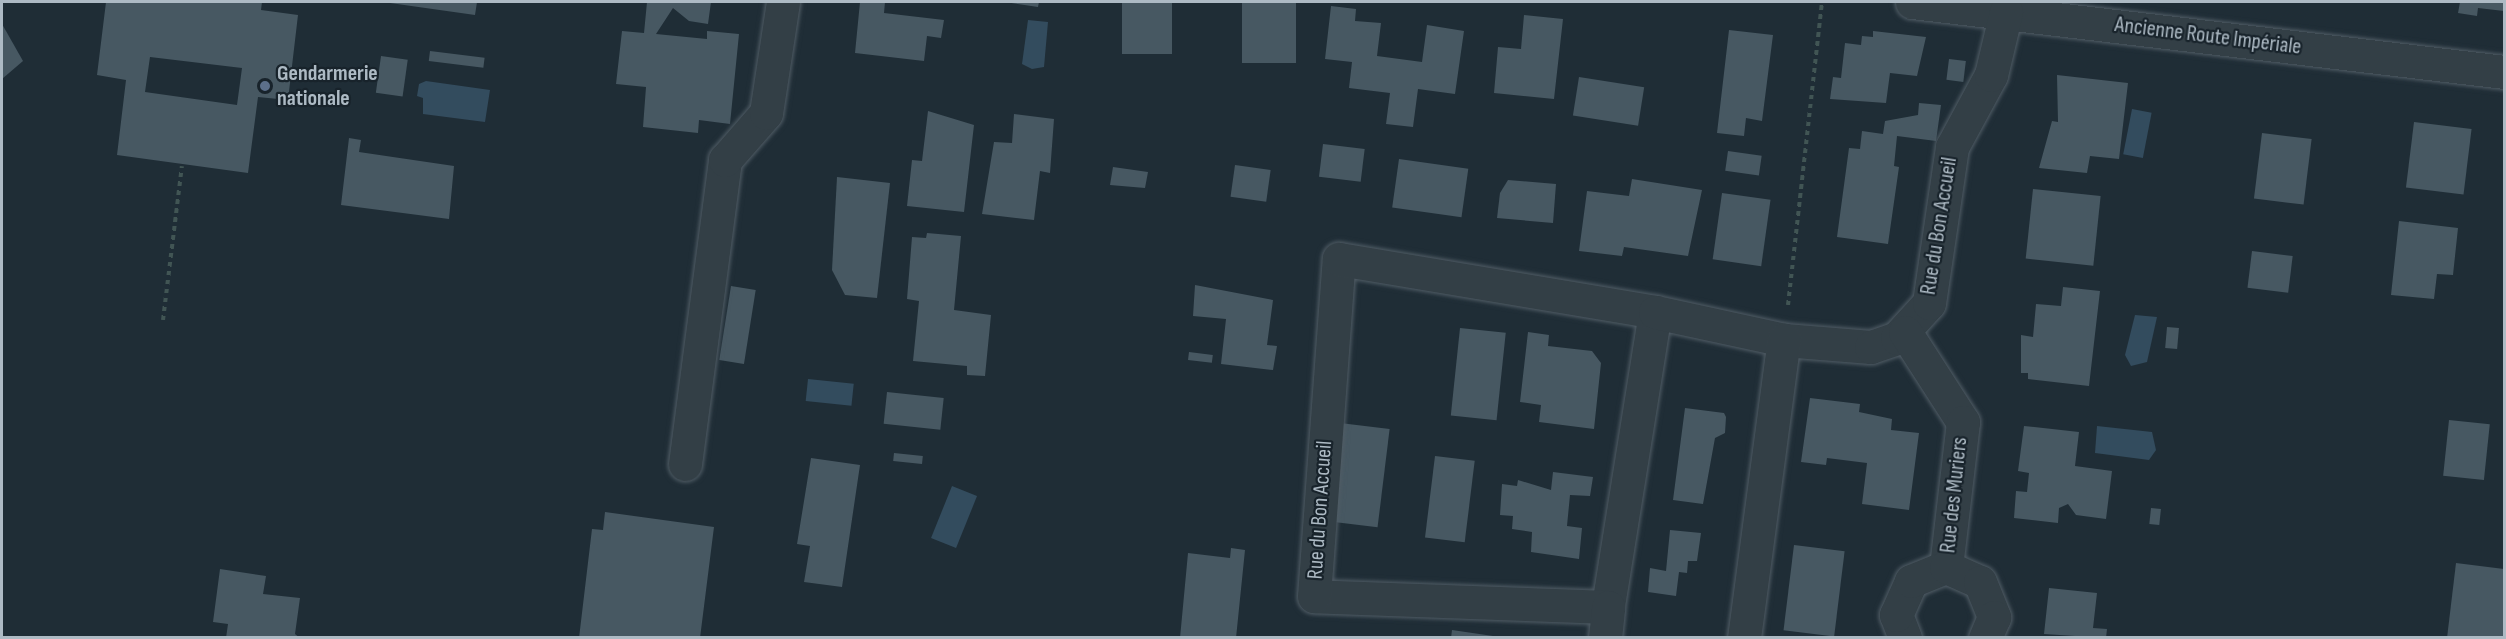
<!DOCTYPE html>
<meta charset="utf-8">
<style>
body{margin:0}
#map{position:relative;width:2506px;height:639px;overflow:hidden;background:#1f2d36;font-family:"Sofia Sans Condensed",sans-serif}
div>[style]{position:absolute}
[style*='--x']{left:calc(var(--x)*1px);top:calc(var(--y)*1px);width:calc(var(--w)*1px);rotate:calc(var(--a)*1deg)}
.water>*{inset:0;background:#334c5e;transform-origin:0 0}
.building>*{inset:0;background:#475862;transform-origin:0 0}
.path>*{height:4px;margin-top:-2px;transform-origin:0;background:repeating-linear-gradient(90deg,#415554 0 4.5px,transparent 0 9px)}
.roads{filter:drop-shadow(0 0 2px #505c65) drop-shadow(0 0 2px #505c65)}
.minor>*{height:33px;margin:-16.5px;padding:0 16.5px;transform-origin:16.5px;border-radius:16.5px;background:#333f46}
.dots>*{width:16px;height:16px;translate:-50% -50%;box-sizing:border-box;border:3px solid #18232b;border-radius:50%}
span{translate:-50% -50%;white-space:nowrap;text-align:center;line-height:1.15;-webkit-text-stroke:4.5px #18232b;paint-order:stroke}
.street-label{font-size:22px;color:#adbac4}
.poi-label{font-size:22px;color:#adbac4;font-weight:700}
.left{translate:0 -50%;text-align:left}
.frame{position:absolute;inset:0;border:3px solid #adbac4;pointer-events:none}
</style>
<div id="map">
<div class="water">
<div style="clip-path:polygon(1028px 20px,1048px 22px,1044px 67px,1032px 69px,1022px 64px)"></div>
<div style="clip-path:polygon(426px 81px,490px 90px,485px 122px,423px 114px,423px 98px,417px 96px,419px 84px)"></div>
<div style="left:2132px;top:109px;width:20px;height:46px;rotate:11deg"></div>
<div style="clip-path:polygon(2135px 315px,2157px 317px,2147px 362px,2131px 366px,2125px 355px)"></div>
<div style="left:808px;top:379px;width:46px;height:22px;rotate:6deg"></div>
<div style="clip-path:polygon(2097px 426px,2152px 432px,2156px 450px,2149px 460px,2095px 453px)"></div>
<div style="left:952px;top:486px;width:27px;height:56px;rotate:22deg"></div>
</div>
<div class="building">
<div style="clip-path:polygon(evenodd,106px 2px,262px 2px,261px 10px,298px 15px,288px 100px,258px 97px,248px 173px,117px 155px,126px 80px,97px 75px,106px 2px,150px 57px,242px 68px,237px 105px,145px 92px,150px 57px)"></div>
<div style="clip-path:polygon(383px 2px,477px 2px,475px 15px)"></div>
<div style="clip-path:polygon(647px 2px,711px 2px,708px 24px,689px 21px,673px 8px,656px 34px,707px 39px,707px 31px,739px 34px,730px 124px,699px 120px,698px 133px,643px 127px,646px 87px,616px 84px,622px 31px,644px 33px)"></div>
<div style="clip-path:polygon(860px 2px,885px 2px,884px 13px,944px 20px,941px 38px,927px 36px,924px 61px,855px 53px)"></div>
<div style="clip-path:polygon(1005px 2px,1039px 2px,1038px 7px)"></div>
<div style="left:1122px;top:2px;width:50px;height:52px"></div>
<div style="left:1242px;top:2px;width:54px;height:61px"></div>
<div style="clip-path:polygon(2460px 2px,2504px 2px,2504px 11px,2478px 8px,2477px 16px,2458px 13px)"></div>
<div style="clip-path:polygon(1331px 6px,1356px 9px,1355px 21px,1381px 23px,1377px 56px,1422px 62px,1427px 25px,1464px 31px,1455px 94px,1418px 89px,1413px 127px,1386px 124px,1390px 93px,1349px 88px,1352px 62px,1325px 59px)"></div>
<div style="clip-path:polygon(1524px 15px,1563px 19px,1554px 99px,1494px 93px,1498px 47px,1521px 49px)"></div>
<div style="clip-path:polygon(2px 24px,23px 61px,2px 79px)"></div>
<div style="clip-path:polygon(1729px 30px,1773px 35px,1762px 121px,1746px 118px,1744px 136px,1717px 133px)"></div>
<div style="clip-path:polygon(1873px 31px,1926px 37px,1917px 76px,1890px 73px,1886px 103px,1830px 99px,1833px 77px,1841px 78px,1845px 43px,1861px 45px,1862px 36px,1873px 37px)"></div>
<div style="left:430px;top:51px;width:55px;height:10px;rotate:7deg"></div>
<div style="left:381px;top:56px;width:27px;height:37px;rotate:8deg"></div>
<div style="left:1949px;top:59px;width:17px;height:21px;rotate:7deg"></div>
<div style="clip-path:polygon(2057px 75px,2128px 83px,2119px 159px,2090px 156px,2087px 173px,2039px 168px,2052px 121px,2058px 122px)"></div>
<div style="left:1579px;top:77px;width:66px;height:39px;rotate:9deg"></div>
<div style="clip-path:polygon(1919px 103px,1941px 105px,1936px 141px,1897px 136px,1894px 166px,1899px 167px,1888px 244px,1837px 237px,1849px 148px,1860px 149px,1862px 131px,1883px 134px,1885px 121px,1918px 115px)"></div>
<div style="clip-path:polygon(928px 111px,974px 125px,964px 212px,907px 206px,912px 160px,922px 161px)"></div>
<div style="clip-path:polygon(1014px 114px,1054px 119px,1050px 173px,1040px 171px,1034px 220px,982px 214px,994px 142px,1012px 143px)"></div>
<div style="left:2414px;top:122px;width:58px;height:66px;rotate:7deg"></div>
<div style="left:2262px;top:133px;width:50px;height:66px;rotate:7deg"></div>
<div style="clip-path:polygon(349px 138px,361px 140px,359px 152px,454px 166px,449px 219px,341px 205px)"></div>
<div style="left:1323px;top:144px;width:42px;height:33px;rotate:7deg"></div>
<div style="left:1728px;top:151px;width:34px;height:20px;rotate:8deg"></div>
<div style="left:1399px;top:159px;width:70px;height:49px;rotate:8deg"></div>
<div style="left:1235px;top:165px;width:36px;height:32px;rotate:8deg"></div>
<div style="clip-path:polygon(1113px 167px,1148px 172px,1145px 188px,1110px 185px)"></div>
<div style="clip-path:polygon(837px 177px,890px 183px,877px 298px,845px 295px,832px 270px)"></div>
<div style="clip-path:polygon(1632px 179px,1702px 190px,1688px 256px,1624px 247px,1622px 256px,1579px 251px,1587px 191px,1629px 196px)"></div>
<div style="clip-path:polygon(1508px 180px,1556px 184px,1553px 223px,1497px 218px,1500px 193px)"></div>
<div style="left:2033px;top:189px;width:68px;height:70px;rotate:6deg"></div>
<div style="left:1722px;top:193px;width:49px;height:67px;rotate:8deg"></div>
<div style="clip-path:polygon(2399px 221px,2458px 228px,2453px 275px,2437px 274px,2434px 299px,2391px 295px)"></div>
<div style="clip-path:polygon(927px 233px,961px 236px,954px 310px,991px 315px,985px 376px,967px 375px,967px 366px,913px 361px,919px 301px,907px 299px,912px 237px,926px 238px)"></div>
<div style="left:2252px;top:251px;width:41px;height:37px;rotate:7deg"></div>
<div style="clip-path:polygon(1195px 285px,1273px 300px,1267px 345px,1277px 346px,1273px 370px,1221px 364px,1226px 319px,1193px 316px)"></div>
<div style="left:731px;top:286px;width:25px;height:75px;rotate:9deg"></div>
<div style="clip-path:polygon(2063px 287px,2100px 291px,2089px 386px,2028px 379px,2028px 373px,2021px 373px,2021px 335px,2033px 337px,2036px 304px,2061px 306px)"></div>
<div style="left:2167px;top:327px;width:12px;height:21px;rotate:5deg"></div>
<div style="left:1460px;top:328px;width:46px;height:88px;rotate:6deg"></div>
<div style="clip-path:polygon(1528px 332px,1549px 335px,1548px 346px,1592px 351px,1601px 363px,1594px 429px,1539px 422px,1541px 405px,1520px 402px)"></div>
<div style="left:1189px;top:352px;width:24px;height:8px;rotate:7deg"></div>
<div style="left:887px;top:392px;width:57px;height:32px;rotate:6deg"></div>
<div style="clip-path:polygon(1810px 398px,1860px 404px,1859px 412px,1892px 419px,1891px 430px,1919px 433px,1909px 510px,1862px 504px,1867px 463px,1827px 458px,1826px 465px,1801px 462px)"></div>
<div style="clip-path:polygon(1685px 408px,1724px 413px,1726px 417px,1725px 433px,1715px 438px,1703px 504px,1673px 500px)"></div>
<div style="left:2449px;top:420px;width:41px;height:56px;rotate:6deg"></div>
<div style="left:1340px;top:423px;width:50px;height:99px;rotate:7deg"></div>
<div style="clip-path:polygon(2024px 426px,2079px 432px,2075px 466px,2112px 471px,2106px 519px,2076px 515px,2068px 504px,2059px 508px,2058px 523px,2014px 518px,2016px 491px,2027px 492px,2029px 473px,2018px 471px)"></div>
<div style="left:894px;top:453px;width:29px;height:8px;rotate:6deg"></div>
<div style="left:1435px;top:456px;width:40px;height:82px;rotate:7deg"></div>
<div style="clip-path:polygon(811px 458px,860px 465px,842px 587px,804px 582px,810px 546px,797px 544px)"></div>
<div style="clip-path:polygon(1553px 472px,1593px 477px,1590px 496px,1570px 495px,1567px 526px,1582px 528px,1579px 559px,1531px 552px,1532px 532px,1512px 529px,1513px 516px,1500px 515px,1502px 484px,1517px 486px,1518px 480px,1551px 490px)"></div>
<div style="left:2151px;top:508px;width:10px;height:16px;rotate:6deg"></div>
<div style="clip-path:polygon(605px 512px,714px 527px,700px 638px,579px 638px,592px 529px,603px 530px)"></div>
<div style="clip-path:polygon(1670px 530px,1701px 533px,1697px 561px,1688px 561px,1687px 573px,1679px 572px,1676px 596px,1648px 592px,1650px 568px,1666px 571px)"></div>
<div style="left:1794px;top:545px;width:51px;height:86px;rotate:7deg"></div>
<div style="clip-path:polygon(1231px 548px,1245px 550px,1236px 638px,1180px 638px,1188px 553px,1230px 558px)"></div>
<div style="clip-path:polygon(2456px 563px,2504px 569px,2504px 638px,2447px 638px)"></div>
<div style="clip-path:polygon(220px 569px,266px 576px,263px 594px,300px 598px,295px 634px,300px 638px,226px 638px,228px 624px,213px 622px)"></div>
<div style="clip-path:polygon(2049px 588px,2097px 593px,2093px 628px,2107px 629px,2106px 638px,2044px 634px)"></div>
<div style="clip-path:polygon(1452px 630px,1493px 636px,1493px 638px,1451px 638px)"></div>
</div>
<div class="path">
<div style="--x:1788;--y:305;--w:305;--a:-83.6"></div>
<div style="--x:163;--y:320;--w:155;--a:-83"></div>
</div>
<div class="roads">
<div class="minor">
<div style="--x:1912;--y:2;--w:596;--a:6.74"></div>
<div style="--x:1655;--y:312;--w:299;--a:99.1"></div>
<div style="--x:1608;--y:607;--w:294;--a:-177.9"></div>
<div style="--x:1314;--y:596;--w:338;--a:-85.8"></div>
<div style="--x:1339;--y:259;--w:320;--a:9.5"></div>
<div style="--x:1655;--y:312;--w:132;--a:12.2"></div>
<div style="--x:1784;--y:340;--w:87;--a:4.6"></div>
<div style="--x:1871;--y:347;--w:28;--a:-19"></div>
<div style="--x:1897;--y:338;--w:47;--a:-47.6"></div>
<div style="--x:1929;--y:303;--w:158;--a:-81.6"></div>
<div style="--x:1952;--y:147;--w:82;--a:-61.6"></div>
<div style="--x:1991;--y:75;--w:65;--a:-76.6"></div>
<div style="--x:1905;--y:332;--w:107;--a:57.2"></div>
<div style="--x:1963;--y:422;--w:146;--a:96.7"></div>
<div style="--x:685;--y:464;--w:307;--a:-82.5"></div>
<div style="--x:725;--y:160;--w:62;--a:-48.9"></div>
<div style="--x:766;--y:113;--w:112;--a:-81.3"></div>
<div style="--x:1605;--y:638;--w:31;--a:-84"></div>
<div style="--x:1744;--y:638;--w:301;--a:-82.4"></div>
<div style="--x:1905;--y:638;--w:25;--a:-111"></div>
<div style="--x:1896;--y:615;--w:37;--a:-66"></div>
<div style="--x:1911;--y:581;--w:38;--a:-22"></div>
<div style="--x:1946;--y:567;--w:37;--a:24"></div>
<div style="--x:1980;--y:582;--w:38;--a:68"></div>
<div style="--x:1994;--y:617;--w:23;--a:113"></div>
</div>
</div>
<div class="dots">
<div style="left:265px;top:86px;background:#5c6f8a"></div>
</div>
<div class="street-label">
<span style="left:2208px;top:36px;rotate:7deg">Ancienne Route Impériale</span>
<span style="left:1939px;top:226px;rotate:-81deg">Rue du Bon Accueil</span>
<span style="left:1954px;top:495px;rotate:-84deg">Rue des Muriers</span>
<span style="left:1320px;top:510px;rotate:-86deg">Rue du Bon Accueil</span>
</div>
<div class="poi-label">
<span class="left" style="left:277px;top:86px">Gendarmerie<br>nationale</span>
</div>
<div class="frame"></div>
</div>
